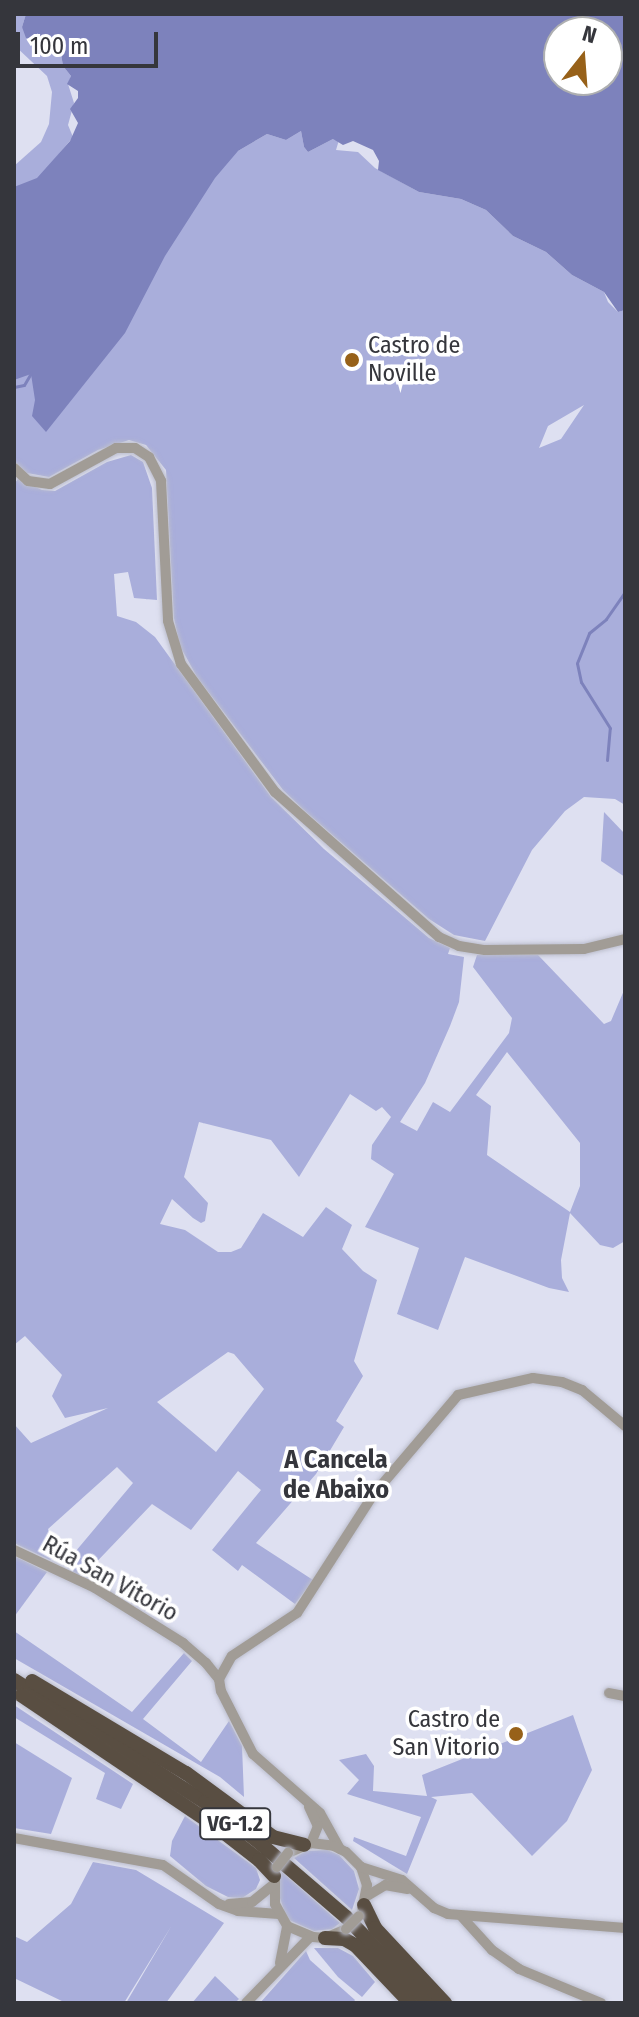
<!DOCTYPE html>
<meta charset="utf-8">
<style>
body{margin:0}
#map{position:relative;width:639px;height:2017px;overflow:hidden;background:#dee0f1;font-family:"Fira Sans Condensed",sans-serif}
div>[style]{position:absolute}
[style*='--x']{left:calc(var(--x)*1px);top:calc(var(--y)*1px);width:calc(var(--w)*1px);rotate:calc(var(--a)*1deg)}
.green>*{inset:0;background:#a9aedb}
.water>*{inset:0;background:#7d82bc}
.stream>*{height:3px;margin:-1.5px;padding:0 1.5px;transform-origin:1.5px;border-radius:1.5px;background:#7d82bc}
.roads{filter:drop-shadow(0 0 2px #bcbecd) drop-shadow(0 0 2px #bcbecd)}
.minor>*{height:10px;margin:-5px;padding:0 5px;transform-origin:5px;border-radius:5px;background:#a19c96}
.highway>*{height:14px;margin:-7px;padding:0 7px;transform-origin:7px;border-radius:7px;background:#594e42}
.bridges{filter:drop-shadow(0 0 2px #bcbecd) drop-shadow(0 0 2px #bcbecd)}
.minor-bridge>*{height:10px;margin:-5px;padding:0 5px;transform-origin:5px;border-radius:5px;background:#a19c96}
.dots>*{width:22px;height:22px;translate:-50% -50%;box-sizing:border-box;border:4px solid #fff;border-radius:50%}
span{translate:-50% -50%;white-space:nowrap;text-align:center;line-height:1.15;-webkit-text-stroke:7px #fff;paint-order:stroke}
.shield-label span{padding:2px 6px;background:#fff;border:2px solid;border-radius:6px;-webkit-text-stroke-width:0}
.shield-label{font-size:22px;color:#35363c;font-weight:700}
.poi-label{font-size:24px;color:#35363c}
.left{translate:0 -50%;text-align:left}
.right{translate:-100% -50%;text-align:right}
.street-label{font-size:24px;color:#35363c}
.neighbourhood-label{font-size:26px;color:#35363c;font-weight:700}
.frame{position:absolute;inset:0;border:16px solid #35363c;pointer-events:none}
.north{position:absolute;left:543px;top:16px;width:80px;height:80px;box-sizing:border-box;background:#fff;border:2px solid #aeafb1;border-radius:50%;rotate:17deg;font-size:22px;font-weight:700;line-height:32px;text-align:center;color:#35363c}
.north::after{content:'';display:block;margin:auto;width:28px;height:36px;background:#976119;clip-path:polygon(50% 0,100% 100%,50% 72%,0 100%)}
.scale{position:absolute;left:16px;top:32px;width:142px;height:36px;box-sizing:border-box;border:4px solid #35363c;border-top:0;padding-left:10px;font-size:24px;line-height:28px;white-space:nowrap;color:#35363c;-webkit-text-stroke:6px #fff;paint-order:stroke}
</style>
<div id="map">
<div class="green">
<div style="clip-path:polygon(evenodd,14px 14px,26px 14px,22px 27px,32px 38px,48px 40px,60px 48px,63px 66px,71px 76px,68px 84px,74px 103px,68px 125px,73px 137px,38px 179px,238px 151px,267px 134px,286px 140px,301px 131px,304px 147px,308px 152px,333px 139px,339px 140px,336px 150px,358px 152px,375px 168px,419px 192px,461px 199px,486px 210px,513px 236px,546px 252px,572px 275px,604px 292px,608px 302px,618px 312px,625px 310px,625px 805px,615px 799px,584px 797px,565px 811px,532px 850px,485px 941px,454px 935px,429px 919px,305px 811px,283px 790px,197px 677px,180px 646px,174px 618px,166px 470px,146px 445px,129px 440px,98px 450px,49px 477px,27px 473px,14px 461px,14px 166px,41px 142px,49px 124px,52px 92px,47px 76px,14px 45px,14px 14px,584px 405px,561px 439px,539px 448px,548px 426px,584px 405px)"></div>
<div style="clip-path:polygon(evenodd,131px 455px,143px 462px,152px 488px,157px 600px,134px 598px,128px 572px,114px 574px,117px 616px,136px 622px,155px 637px,271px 797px,324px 849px,429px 938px,450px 948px,448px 954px,464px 957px,459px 1002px,450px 1026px,425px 1083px,400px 1122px,417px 1131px,433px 1102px,450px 1112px,509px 1033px,512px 1018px,473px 967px,477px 955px,538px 955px,604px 1024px,611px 1021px,625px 988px,625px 1241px,613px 1248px,600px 1245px,570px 1213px,561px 1260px,562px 1278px,569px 1292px,549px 1288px,465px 1257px,438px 1330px,397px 1314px,419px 1248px,365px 1227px,394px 1174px,371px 1159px,372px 1145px,391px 1117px,382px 1107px,376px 1111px,350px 1094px,299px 1177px,271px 1140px,199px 1122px,184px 1177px,208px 1203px,205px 1221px,201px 1223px,193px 1218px,172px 1199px,160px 1224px,185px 1230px,218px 1252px,231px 1252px,241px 1248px,263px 1213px,303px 1237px,326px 1207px,352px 1225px,342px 1249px,363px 1271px,377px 1280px,354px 1361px,363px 1376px,336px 1421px,344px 1427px,316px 1474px,256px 1543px,313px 1580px,295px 1604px,242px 1565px,238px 1571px,212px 1550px,261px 1490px,238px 1471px,191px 1530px,152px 1504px,85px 1574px,77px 1575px,65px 1564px,133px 1483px,117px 1467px,48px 1529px,56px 1556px,50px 1560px,14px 1543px,14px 1424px,31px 1443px,108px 1408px,65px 1418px,52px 1396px,62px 1375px,25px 1336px,14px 1345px,14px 484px,18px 479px,42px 490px,55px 491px,107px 462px,131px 455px,507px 1052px,580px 1143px,580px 1186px,570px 1212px,487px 1155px,491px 1106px,476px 1095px,507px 1052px,131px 455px,228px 1352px,234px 1354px,264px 1389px,216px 1452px,157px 1402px,228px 1352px)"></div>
<div style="clip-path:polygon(604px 812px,625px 834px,625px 877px,601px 861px)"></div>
<div style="clip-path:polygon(14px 1556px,47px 1572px,14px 1617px)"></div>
<div style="clip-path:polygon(14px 1631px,132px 1712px,184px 1653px,192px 1661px,143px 1719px,201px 1762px,229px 1721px,242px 1746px,244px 1797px,220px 1777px,14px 1658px)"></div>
<div style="clip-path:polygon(14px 1705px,133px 1784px,121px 1809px,96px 1799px,105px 1773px,14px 1717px)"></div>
<div style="clip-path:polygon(573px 1715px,592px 1770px,567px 1821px,532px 1856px,472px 1793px,431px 1797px,437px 1800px,407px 1874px,353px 1841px,354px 1837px,406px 1856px,421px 1817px,347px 1794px,359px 1780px,339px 1760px,366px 1754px,374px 1766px,373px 1791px,427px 1796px,422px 1775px)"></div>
<div style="clip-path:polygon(14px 1742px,72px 1778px,51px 1834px,14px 1828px)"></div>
<div style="clip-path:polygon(185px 1816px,256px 1868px,260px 1880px,256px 1889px,242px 1898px,228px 1897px,206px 1886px,170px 1856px,172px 1841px)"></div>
<div style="clip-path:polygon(327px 1850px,339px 1855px,354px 1871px,359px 1889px,352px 1910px,294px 1858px,306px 1851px)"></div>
<div style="clip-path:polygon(93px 1862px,136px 1870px,224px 1923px,166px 2003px,126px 2003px,172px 1925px,124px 2003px,66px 2003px,14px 1978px,14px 1936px,27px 1942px,71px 1904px)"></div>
<div style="clip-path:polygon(282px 1872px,340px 1923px,332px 1929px,314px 1931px,287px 1919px,277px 1889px)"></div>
<div style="clip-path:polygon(314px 1948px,338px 1948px,353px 1956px,375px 1982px,362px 1997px,338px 1977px)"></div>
<div style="clip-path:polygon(306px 1951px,310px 1960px,355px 2000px,353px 2003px,260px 2003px)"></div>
<div style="clip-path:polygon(215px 1976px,239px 1999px,235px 2003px,192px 2003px)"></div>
</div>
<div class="water">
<div style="clip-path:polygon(evenodd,26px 14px,625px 14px,625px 310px,618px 312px,604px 292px,572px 275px,546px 252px,513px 236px,486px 210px,461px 199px,419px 192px,378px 170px,379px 161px,373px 150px,353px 141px,343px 145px,333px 139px,308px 152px,304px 147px,301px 131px,286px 140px,267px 134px,238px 151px,215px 178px,165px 256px,125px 333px,46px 432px,32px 416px,35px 400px,31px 374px,14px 380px,14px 187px,37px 178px,70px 141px,78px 123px,70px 109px,78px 98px,78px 91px,67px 84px,71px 76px,63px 66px,60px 48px,48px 47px,47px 40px,39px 45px,32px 38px,26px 38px,22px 27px,26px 14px,559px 32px,607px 32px,607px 80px,559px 80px,559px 32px)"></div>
</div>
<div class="stream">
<div style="--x:14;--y:387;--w:10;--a:-11"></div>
<div style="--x:24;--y:385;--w:14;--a:-60"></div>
<div style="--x:607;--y:760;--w:32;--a:-85"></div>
<div style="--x:610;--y:728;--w:54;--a:-122.2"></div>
<div style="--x:581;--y:682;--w:19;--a:-102"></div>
<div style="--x:577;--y:663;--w:32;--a:-68"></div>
<div style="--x:589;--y:633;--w:22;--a:-39"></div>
<div style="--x:606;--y:619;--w:33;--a:-55"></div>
</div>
<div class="roads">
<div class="minor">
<div style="--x:14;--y:468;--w:19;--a:43"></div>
<div style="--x:28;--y:481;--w:22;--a:8"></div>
<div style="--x:50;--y:484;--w:75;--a:-28.6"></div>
<div style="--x:116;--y:448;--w:19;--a:0"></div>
<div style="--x:135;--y:448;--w:17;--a:33"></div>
<div style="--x:149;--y:457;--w:27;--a:63"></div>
<div style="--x:161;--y:481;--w:140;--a:87.1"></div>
<div style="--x:168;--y:621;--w:45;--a:73.2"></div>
<div style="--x:181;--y:664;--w:159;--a:53.7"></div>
<div style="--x:275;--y:792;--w:219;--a:41.5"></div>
<div style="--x:439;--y:937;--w:22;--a:24"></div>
<div style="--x:459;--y:946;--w:26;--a:9"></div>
<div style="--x:485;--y:950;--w:99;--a:-0.6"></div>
<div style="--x:584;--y:949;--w:42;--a:-13.7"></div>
<div style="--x:14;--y:1550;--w:89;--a:25.1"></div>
<div style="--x:95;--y:1588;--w:104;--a:32"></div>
<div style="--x:183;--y:1643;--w:30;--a:41"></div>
<div style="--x:206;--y:1663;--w:21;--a:51"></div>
<div style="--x:219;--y:1679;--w:12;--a:81"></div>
<div style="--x:221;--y:1691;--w:71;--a:63.1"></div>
<div style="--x:253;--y:1754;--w:89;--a:41.4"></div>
<div style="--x:320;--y:1813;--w:41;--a:60.9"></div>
<div style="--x:219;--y:1679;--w:26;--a:-61"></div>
<div style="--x:232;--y:1656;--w:78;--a:-33.5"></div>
<div style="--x:297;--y:1613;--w:140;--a:-57.2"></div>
<div style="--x:373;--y:1495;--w:131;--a:-49.6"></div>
<div style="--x:458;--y:1395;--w:77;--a:-12.8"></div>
<div style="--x:533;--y:1378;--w:29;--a:8"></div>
<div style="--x:562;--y:1382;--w:22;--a:22"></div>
<div style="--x:582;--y:1390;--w:56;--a:39.9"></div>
<div style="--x:609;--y:1693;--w:16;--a:11"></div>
<div style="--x:309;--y:1807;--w:21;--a:65"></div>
<div style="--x:318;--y:1826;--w:18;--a:112"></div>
<div style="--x:14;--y:1838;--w:151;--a:10.3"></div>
<div style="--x:163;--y:1865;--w:68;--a:34.9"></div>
<div style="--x:219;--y:1904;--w:20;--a:20"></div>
<div style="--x:238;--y:1911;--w:41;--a:4.2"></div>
<div style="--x:288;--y:1853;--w:25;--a:-23"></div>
<div style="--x:311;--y:1843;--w:23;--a:7"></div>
<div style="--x:334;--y:1846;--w:13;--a:27"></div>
<div style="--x:346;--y:1852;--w:21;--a:45"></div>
<div style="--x:361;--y:1867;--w:19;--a:72"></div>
<div style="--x:367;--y:1885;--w:25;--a:101"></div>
<div style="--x:361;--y:1867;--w:43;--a:17.6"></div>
<div style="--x:402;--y:1880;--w:43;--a:41.2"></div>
<div style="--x:434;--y:1908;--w:15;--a:23"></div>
<div style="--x:448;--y:1914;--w:178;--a:4.5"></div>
<div style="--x:275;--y:1873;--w:31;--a:90"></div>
<div style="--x:275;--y:1904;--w:25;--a:61"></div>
<div style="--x:287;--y:1926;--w:28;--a:23"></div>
<div style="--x:313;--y:1937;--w:12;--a:5"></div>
<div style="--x:325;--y:1938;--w:23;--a:-23"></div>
<div style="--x:367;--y:1896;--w:21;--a:-31"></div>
<div style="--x:385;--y:1885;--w:23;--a:10"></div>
<div style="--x:229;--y:1904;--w:23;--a:-5"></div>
<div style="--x:252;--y:1902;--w:27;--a:-39"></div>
<div style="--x:462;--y:1917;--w:45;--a:47.7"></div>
<div style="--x:492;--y:1950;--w:33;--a:35"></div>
<div style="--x:519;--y:1969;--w:89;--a:22.5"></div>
<div style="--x:280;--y:1963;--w:38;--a:-79"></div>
<div style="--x:246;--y:2003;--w:92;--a:-45.9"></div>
</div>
<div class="highway">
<div style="--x:14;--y:1680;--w:227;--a:32.6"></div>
<div style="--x:205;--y:1802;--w:62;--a:36.5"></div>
<div style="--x:255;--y:1839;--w:120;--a:40.6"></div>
<div style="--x:346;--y:1917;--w:119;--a:46.4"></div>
<div style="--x:32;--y:1681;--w:179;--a:30.9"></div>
<div style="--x:186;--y:1773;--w:108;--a:36.3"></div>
<div style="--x:273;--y:1837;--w:32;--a:14"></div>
<div style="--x:21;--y:1695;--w:238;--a:34"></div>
<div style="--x:218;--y:1828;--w:52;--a:38"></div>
<div style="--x:259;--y:1860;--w:22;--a:47"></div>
<div style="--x:364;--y:1905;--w:25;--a:64"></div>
<div style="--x:375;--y:1928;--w:103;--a:47"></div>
<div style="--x:325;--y:1938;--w:19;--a:3"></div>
<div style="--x:344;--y:1939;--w:13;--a:29"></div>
<div style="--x:355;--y:1945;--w:80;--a:46.5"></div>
</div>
</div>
<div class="bridges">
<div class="minor-bridge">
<div style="--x:277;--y:1867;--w:18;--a:-52"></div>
<div style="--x:346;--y:1929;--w:18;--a:-45"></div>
</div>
</div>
<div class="dots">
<div style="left:352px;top:360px;background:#976119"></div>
<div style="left:516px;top:1734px;background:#976119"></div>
</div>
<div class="shield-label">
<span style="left:235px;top:1824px">VG-1.2</span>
</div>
<div class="poi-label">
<span class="left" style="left:368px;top:360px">Castro de<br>Noville</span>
<span class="right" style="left:500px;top:1734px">Castro de<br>San Vitorio</span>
</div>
<div class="street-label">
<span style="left:110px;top:1579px;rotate:29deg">Rúa San Vitorio</span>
</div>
<div class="neighbourhood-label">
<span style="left:336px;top:1475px">A Cancela<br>de Abaixo</span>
</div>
<div class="frame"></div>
<div class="north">N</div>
<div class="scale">100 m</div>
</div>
